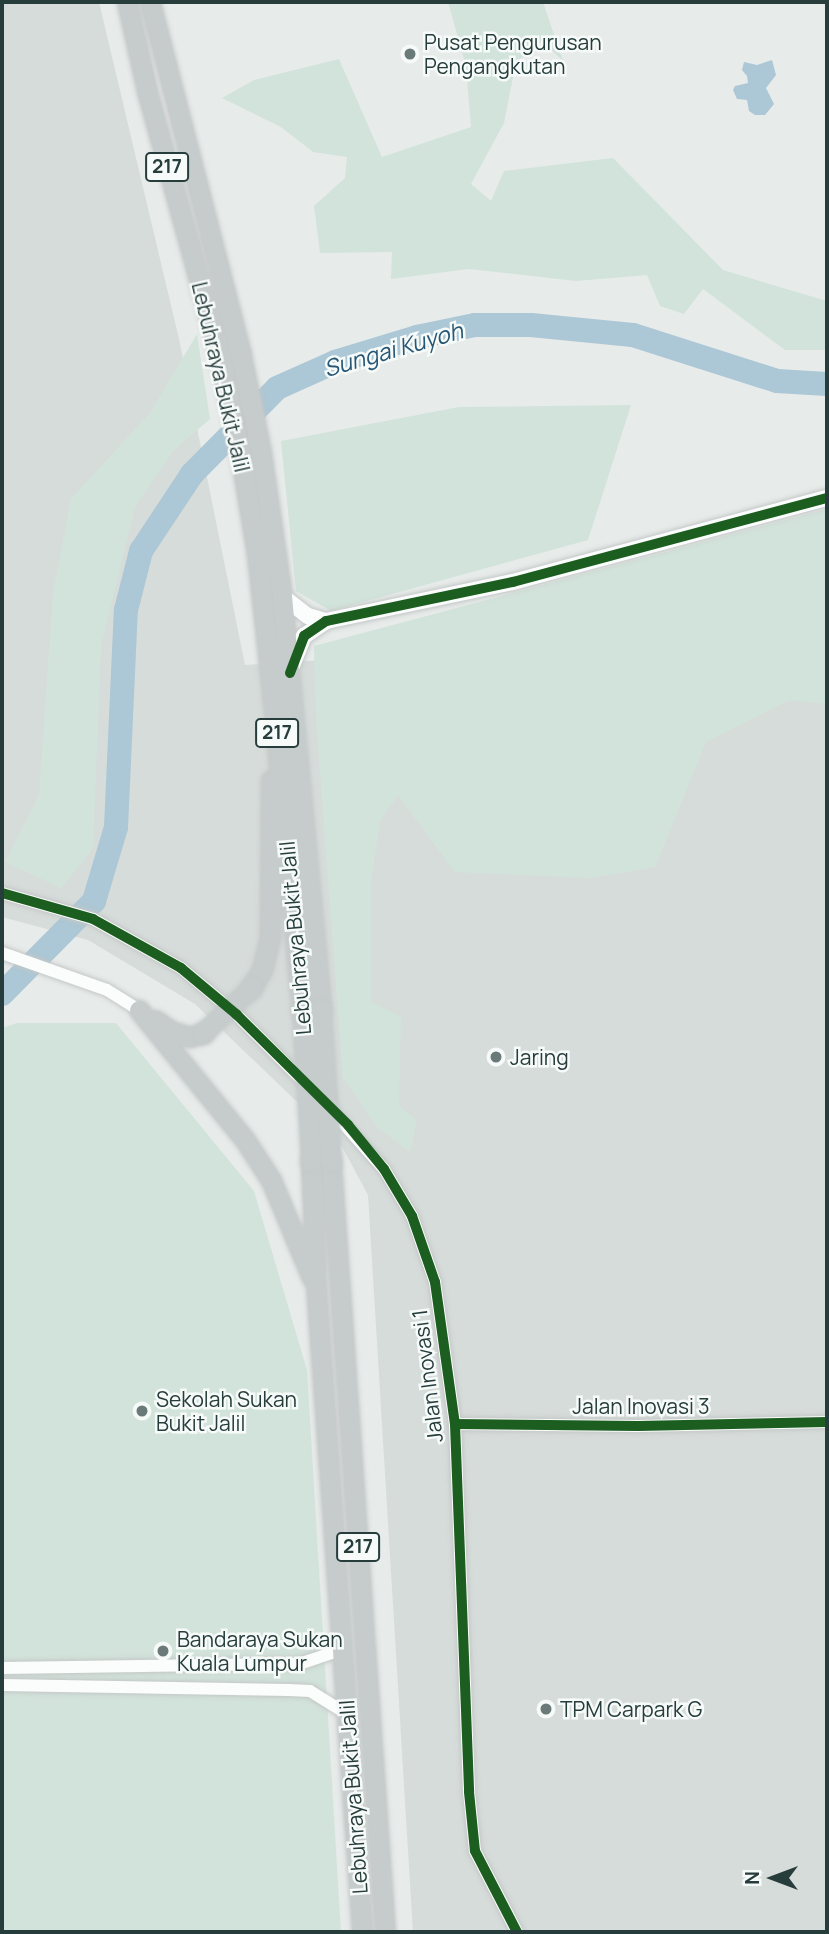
<!DOCTYPE html>
<style>
body{margin:0}
#map{position:relative;width:829px;height:1934px;overflow:hidden;background:#e7ebea;font-family:Manrope,sans-serif}
div>[style]{position:absolute}
[style*='--x']{left:calc(var(--x)*1px);top:calc(var(--y)*1px);width:calc(var(--w)*1px);rotate:calc(var(--a)*1deg)}
.built>*{inset:0;background:#d6dcda}
.green>*{inset:0;background:#d2e3db}
.water>*{inset:0;background:#acc7d5}
.river>*{height:24px;margin:-12px;padding:0 12px;transform-origin:12px;border-radius:12px;background:#acc7d5}
.roads{filter:drop-shadow(0 0 2px #c4c8c7) drop-shadow(0 0 2px #c4c8c7)}
.minor>*{height:12px;margin:-6px;padding:0 6px;transform-origin:6px;border-radius:6px;background:#fbfcfc}
.tertiary>*{height:16px;margin:-8px;padding:0 8px;transform-origin:8px;border-radius:8px;background:#fbfcfc}
.trunk>*{height:19px;margin:-9.5px;padding:0 9.5px;transform-origin:9.5px;border-radius:9.5px;background:#c6cccc}
.bridges{filter:drop-shadow(0 0 2px #c3cac9) drop-shadow(0 0 2px #c3cac9)}
.trunk-bridge>*{height:19px;margin:-9.5px;padding:0 9.5px;transform-origin:9.5px;border-radius:9.5px;background:#c6cccc}
.cycleway>*{height:10px;margin:-5px;padding:0 5px;transform-origin:5px;border-radius:5px;background:#1b5e20}
.dots>*{width:19px;height:19px;translate:-50% -50%;box-sizing:border-box;border:4px solid #f6faf8;border-radius:50%}
span{translate:-50% -50%;white-space:nowrap;text-align:center;line-height:1.15;-webkit-text-stroke:5px #f6faf8;paint-order:stroke}
.shield-label span{padding:2px 5px;background:#f6faf8;border:2px solid;border-radius:5px;-webkit-text-stroke-width:0}
.shield-label{font-size:19px;color:#263d3c;font-weight:700}
.poi-label{font-size:21px;color:#263d3c}
.left{translate:0 -50%;text-align:left}
.street-label{font-size:21px;color:#263d3c}
.water-label{font-size:23px;color:#265674;font-style:italic}
.frame{position:absolute;inset:0;border:4px solid #263d3c;pointer-events:none}
.north{position:absolute;left:738px;top:1843px;width:70px;height:70px;-webkit-text-stroke:5px #f6faf8;paint-order:stroke;rotate:270deg;font-size:19px;font-weight:700;line-height:28px;text-align:center;color:#263d3c}
.north::after{content:'';display:block;margin:auto;width:24px;height:32px;background:#263d3c;clip-path:polygon(50% 0,100% 100%,50% 72%,0 100%)}
</style>
<div id="map">
<div class="built">
<div style="clip-path:polygon(2px 2px,99px 2px,179px 339px,245px 665px,355px 658px,827px 591px,827px 1932px,413px 1932px,368px 1195px,340px 1143px,195px 1004px,88px 940px,2px 917px)"></div>
</div>
<div class="green">
<div style="clip-path:polygon(448px 2px,543px 2px,563px 61px,542px 41px,516px 62px,504px 123px,471px 184px,491px 201px,504px 171px,613px 158px,723px 270px,827px 301px,827px 350px,785px 350px,703px 289px,684px 314px,660px 306px,647px 275px,576px 281px,469px 269px,391px 279px,392px 252px,320px 253px,314px 206px,345px 178px,347px 157px,313px 152px,281px 127px,222px 98px,254px 80px,339px 59px,382px 157px,471px 127px,466px 66px)"></div>
<div style="clip-path:polygon(197px 334px,210px 419px,174px 450px,135px 506px,101px 646px,93px 848px,61px 888px,5px 862px,39px 795px,53px 593px,71px 499px,150px 413px)"></div>
<div style="clip-path:polygon(631px 405px,588px 540px,331px 611px,296px 591px,281px 441px,459px 407px)"></div>
<div style="clip-path:polygon(827px 509px,827px 704px,789px 700px,706px 742px,655px 867px,592px 878px,455px 872px,398px 795px,380px 821px,371px 881px,371px 1002px,401px 1017px,399px 1106px,417px 1121px,410px 1152px,377px 1127px,343px 1078px,316px 718px,314px 646px)"></div>
<div style="clip-path:polygon(17px 1023px,116px 1023px,254px 1191px,307px 1370px,341px 1932px,2px 1932px,2px 1028px)"></div>
</div>
<div class="water">
<div style="clip-path:polygon(772px 60px,776px 75px,766px 88px,774px 104px,765px 115px,755px 115px,749px 111px,747px 100px,737px 99px,733px 90px,735px 86px,748px 83px,747px 76px,742px 70px,744px 62px,757px 65px)"></div>
</div>
<div class="river">
<div style="--x:2;--y:994;--w:131;--a:-45.3"></div>
<div style="--x:94;--y:901;--w:77;--a:-73.4"></div>
<div style="--x:116;--y:827;--w:217;--a:-87.4"></div>
<div style="--x:126;--y:610;--w:61;--a:-75.7"></div>
<div style="--x:141;--y:551;--w:92;--a:-56.5"></div>
<div style="--x:192;--y:474;--w:121;--a:-45.3"></div>
<div style="--x:277;--y:388;--w:64;--a:-24.1"></div>
<div style="--x:335;--y:362;--w:86;--a:-17"></div>
<div style="--x:417;--y:337;--w:59;--a:-11.7"></div>
<div style="--x:475;--y:325;--w:56;--a:0"></div>
<div style="--x:531;--y:325;--w:102;--a:5.6"></div>
<div style="--x:633;--y:335;--w:151;--a:17.7"></div>
<div style="--x:777;--y:381;--w:50;--a:3.4"></div>
</div>
<div class="roads">
<div class="minor">
<div style="--x:2;--y:893;--w:95;--a:15.9"></div>
<div style="--x:93;--y:919;--w:101;--a:29.1"></div>
<div style="--x:181;--y:968;--w:72;--a:39.9"></div>
<div style="--x:236;--y:1014;--w:102;--a:45"></div>
<div style="--x:2;--y:953;--w:111;--a:19.4"></div>
<div style="--x:107;--y:990;--w:38;--a:32"></div>
<div style="--x:326;--y:1104;--w:87;--a:48.3"></div>
<div style="--x:384;--y:1169;--w:55;--a:59.2"></div>
<div style="--x:412;--y:1216;--w:70;--a:70.8"></div>
<div style="--x:435;--y:1282;--w:143;--a:82"></div>
<div style="--x:455;--y:1424;--w:368;--a:87.8"></div>
<div style="--x:469;--y:1792;--w:59;--a:84.2"></div>
<div style="--x:475;--y:1851;--w:91;--a:62.6"></div>
<div style="--x:455;--y:1424;--w:183;--a:0.6"></div>
<div style="--x:638;--y:1426;--w:189;--a:-1.2"></div>
<div style="--x:2;--y:1668;--w:297;--a:-0.8"></div>
<div style="--x:299;--y:1664;--w:47;--a:-18.4"></div>
<div style="--x:2;--y:1685;--w:287;--a:1"></div>
<div style="--x:289;--y:1690;--w:21;--a:3"></div>
<div style="--x:310;--y:1691;--w:44;--a:31.9"></div>
</div>
<div class="tertiary">
<div style="--x:282;--y:596;--w:33;--a:38"></div>
<div style="--x:308;--y:616;--w:19;--a:16"></div>
<div style="--x:291;--y:668;--w:35;--a:-68"></div>
<div style="--x:304;--y:636;--w:27;--a:-34"></div>
<div style="--x:326;--y:621;--w:191;--a:-11.8"></div>
<div style="--x:513;--y:582;--w:325;--a:-15"></div>
</div>
<div class="trunk">
<div style="--x:127;--y:2;--w:91;--a:77.3"></div>
<div style="--x:147;--y:91;--w:279;--a:74.6"></div>
<div style="--x:221;--y:360;--w:100;--a:78.5"></div>
<div style="--x:241;--y:458;--w:98;--a:80.6"></div>
<div style="--x:257;--y:555;--w:145;--a:83.7"></div>
<div style="--x:273;--y:699;--w:312;--a:84.7"></div>
<div style="--x:150;--y:2;--w:365;--a:75.5"></div>
<div style="--x:241;--y:355;--w:99;--a:78.3"></div>
<div style="--x:261;--y:452;--w:146;--a:81.7"></div>
<div style="--x:282;--y:596;--w:415;--a:84.6"></div>
<div style="--x:251;--y:988;--w:21;--a:-59"></div>
<div style="--x:262;--y:970;--w:34;--a:-76"></div>
<div style="--x:270;--y:937;--w:157;--a:-89.6"></div>
<div style="--x:139;--y:1010;--w:168;--a:50.8"></div>
<div style="--x:245;--y:1140;--w:48;--a:57"></div>
<div style="--x:271;--y:1180;--w:106;--a:67.3"></div>
<div style="--x:155;--y:1020;--w:22;--a:34"></div>
<div style="--x:173;--y:1032;--w:18;--a:16"></div>
<div style="--x:190;--y:1037;--w:14;--a:-17"></div>
<div style="--x:311;--y:1161;--w:124;--a:87.7"></div>
<div style="--x:316;--y:1285;--w:649;--a:85.93"></div>
<div style="--x:331;--y:1162;--w:772;--a:85.99"></div>
</div>
</div>
<div class="bridges">
<div class="trunk-bridge">
<div style="--x:321;--y:1009;--w:153;--a:86.3"></div>
<div style="--x:302;--y:1010;--w:151;--a:86.6"></div>
<div style="--x:203;--y:1033;--w:66;--a:-43.2"></div>
</div>
</div>
<div class="cycleway">
<div style="--x:290;--y:673;--w:40;--a:-69"></div>
<div style="--x:304;--y:636;--w:27;--a:-34"></div>
<div style="--x:326;--y:621;--w:191;--a:-11.8"></div>
<div style="--x:513;--y:582;--w:325;--a:-15"></div>
<div style="--x:2;--y:893;--w:95;--a:15.9"></div>
<div style="--x:93;--y:919;--w:101;--a:29.1"></div>
<div style="--x:181;--y:968;--w:72;--a:39.9"></div>
<div style="--x:236;--y:1014;--w:158;--a:44.7"></div>
<div style="--x:348;--y:1125;--w:57;--a:50.7"></div>
<div style="--x:384;--y:1169;--w:55;--a:59.2"></div>
<div style="--x:412;--y:1216;--w:70;--a:70.8"></div>
<div style="--x:435;--y:1282;--w:143;--a:82"></div>
<div style="--x:455;--y:1424;--w:368;--a:87.8"></div>
<div style="--x:469;--y:1792;--w:59;--a:84.2"></div>
<div style="--x:475;--y:1851;--w:91;--a:62.6"></div>
<div style="--x:455;--y:1424;--w:183;--a:0.6"></div>
<div style="--x:638;--y:1426;--w:189;--a:-1.2"></div>
</div>
<div class="dots">
<div style="left:410px;top:54px;background:#6a7a79"></div>
<div style="left:496px;top:1057px;background:#6a7a79"></div>
<div style="left:142px;top:1411px;background:#6a7a79"></div>
<div style="left:163px;top:1651px;background:#6a7a79"></div>
<div style="left:546px;top:1709px;background:#6a7a79"></div>
</div>
<div class="shield-label">
<span style="left:167px;top:167px">217</span>
<span style="left:277px;top:733px">217</span>
<span style="left:358px;top:1547px">217</span>
</div>
<div class="poi-label">
<span class="left" style="left:424px;top:54px">Pusat Pengurusan<br>Pengangkutan</span>
<span class="left" style="left:510px;top:1057px">Jaring</span>
<span class="left" style="left:156px;top:1411px">Sekolah Sukan<br>Bukit Jalil</span>
<span class="left" style="left:177px;top:1651px">Bandaraya Sukan<br>Kuala Lumpur</span>
<span class="left" style="left:560px;top:1709px">TPM Carpark G</span>
</div>
<div class="street-label">
<span style="left:221px;top:377px;rotate:77deg">Lebuhraya Bukit Jalil</span>
<span style="left:295px;top:938px;rotate:-95deg">Lebuhraya Bukit Jalil</span>
<span style="left:427px;top:1376px;rotate:-97deg">Jalan Inovasi 1</span>
<span style="left:641px;top:1406px">Jalan Inovasi 3</span>
<span style="left:353px;top:1797px;rotate:-94deg">Lebuhraya Bukit Jalil</span>
</div>
<div class="water-label">
<span style="left:393px;top:349px;rotate:-16deg">Sungai Kuyoh</span>
</div>
<div class="frame"></div>
<div class="north">N</div>
</div>
